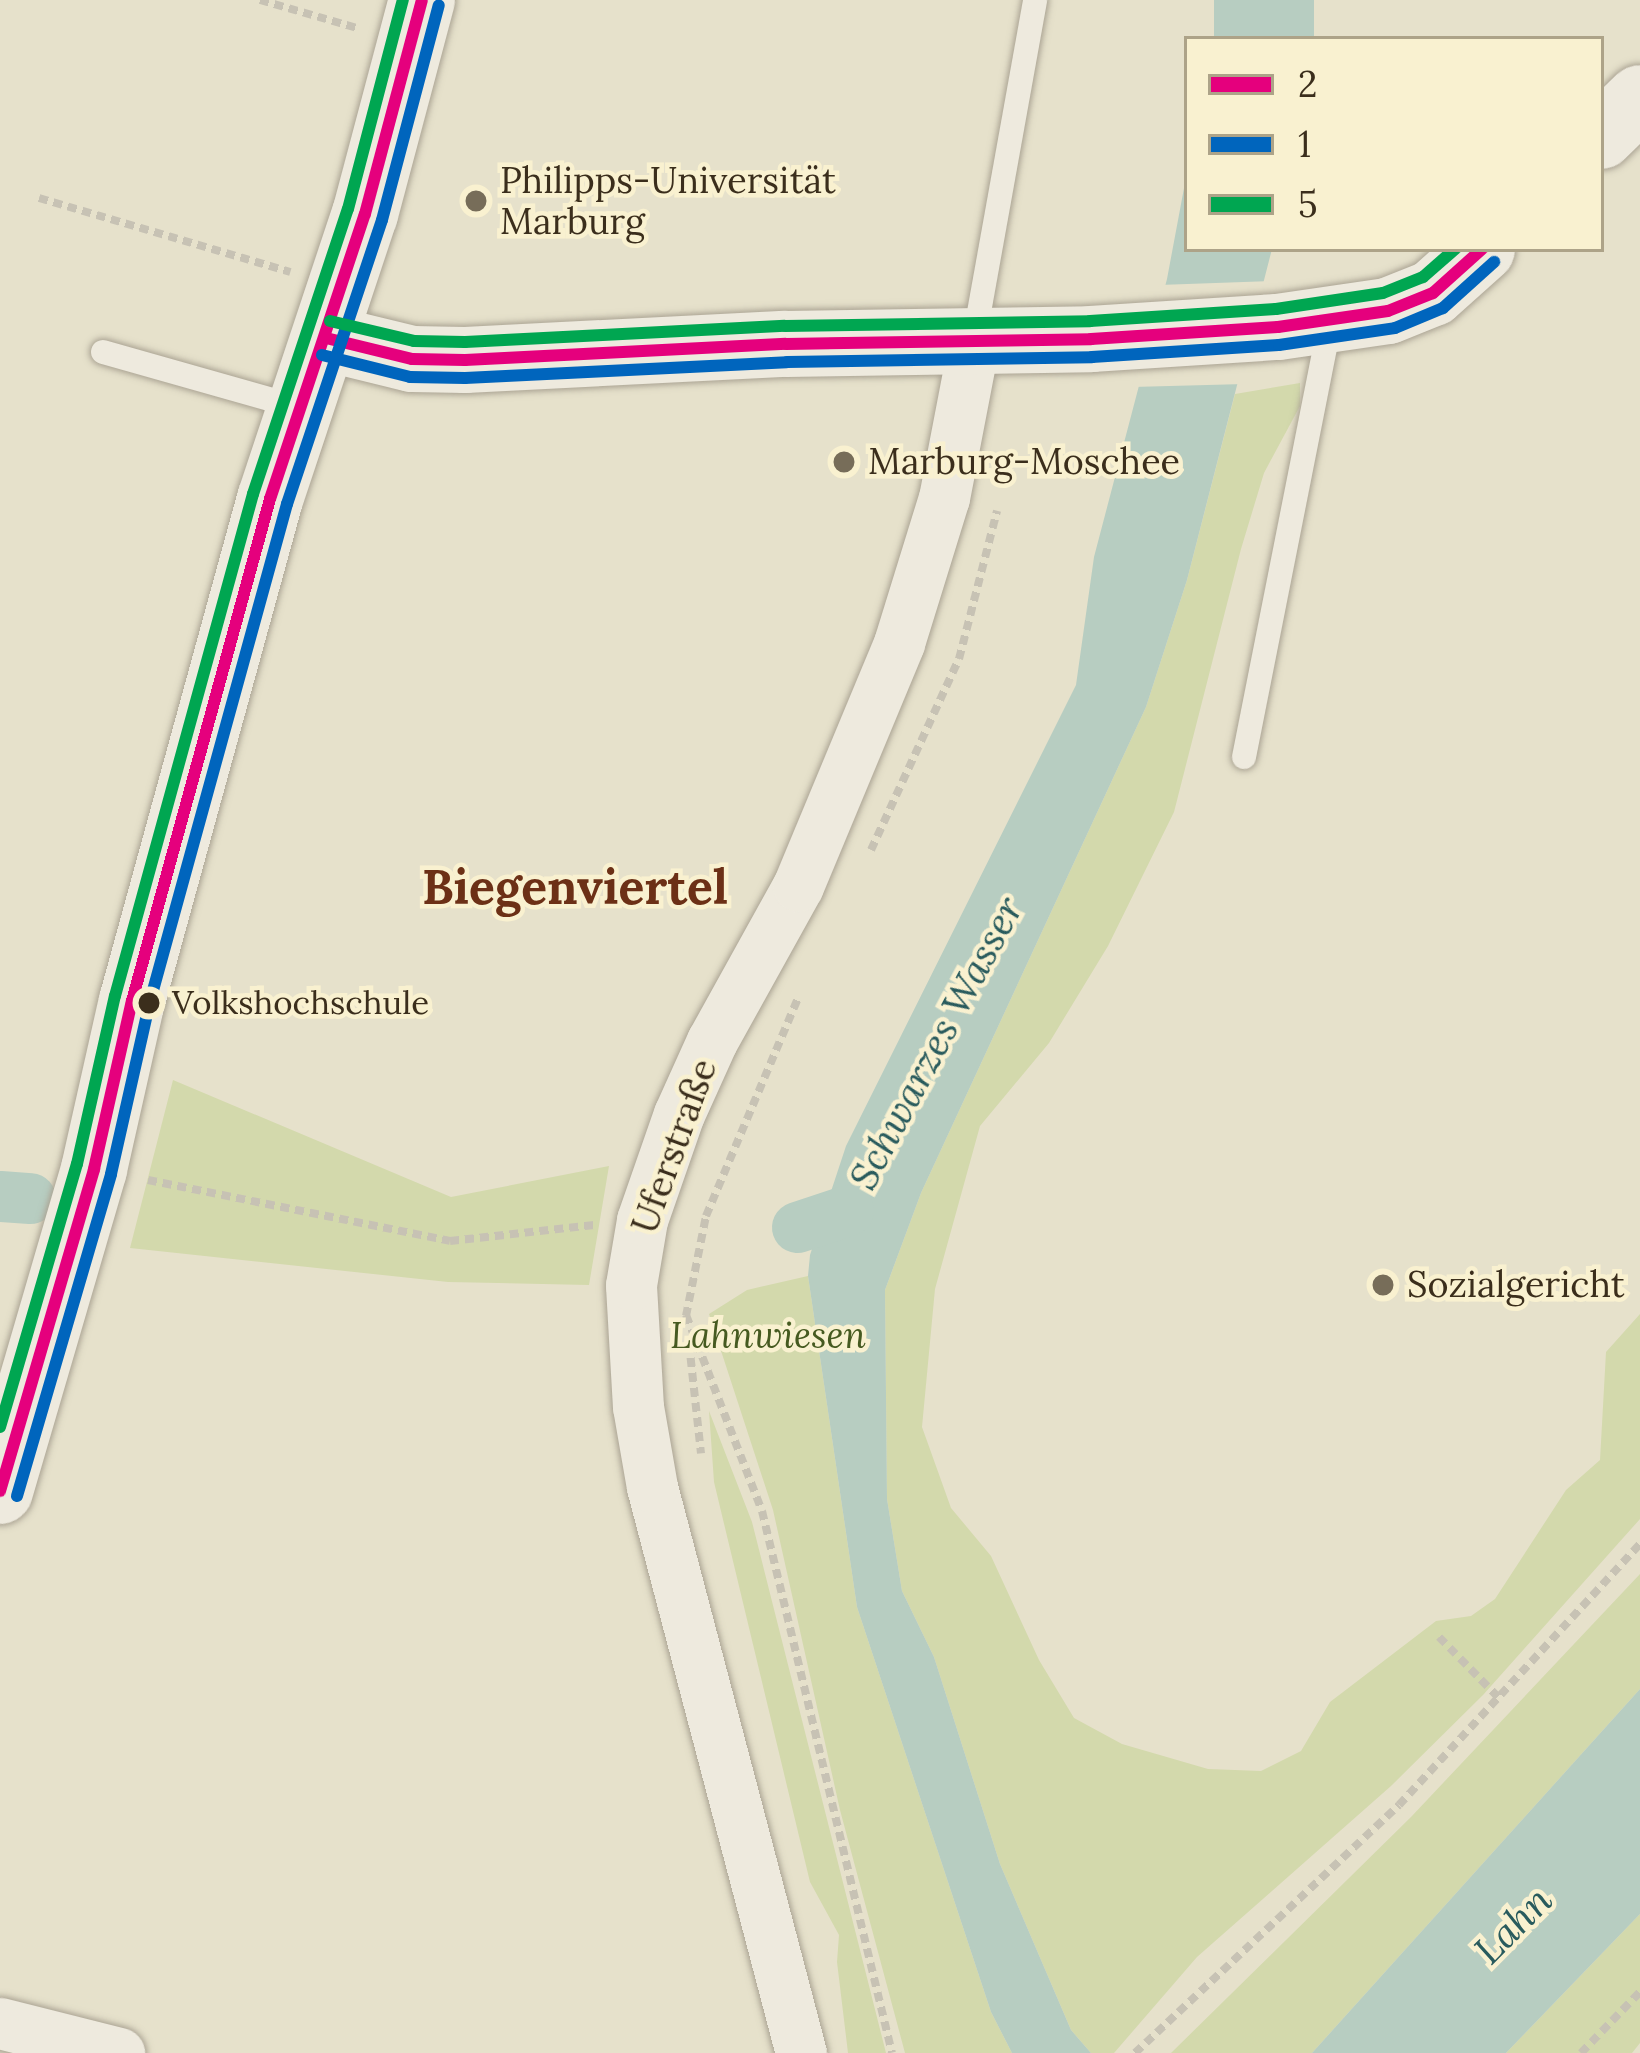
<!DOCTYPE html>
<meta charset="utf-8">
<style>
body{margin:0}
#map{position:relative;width:1640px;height:2053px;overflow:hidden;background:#e6e1cb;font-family:Lora,serif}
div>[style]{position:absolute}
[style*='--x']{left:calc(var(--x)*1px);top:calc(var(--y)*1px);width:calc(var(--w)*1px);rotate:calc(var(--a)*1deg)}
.green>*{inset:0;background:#d3d9ac}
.water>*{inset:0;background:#b7cdc1;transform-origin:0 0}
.pier>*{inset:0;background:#e6e1cb}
.canal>*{height:51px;margin:-25.5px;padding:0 25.5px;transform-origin:25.5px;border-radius:25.5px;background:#b7cdc1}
.path>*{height:8px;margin-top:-4px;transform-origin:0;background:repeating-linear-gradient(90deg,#c7c2b4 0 9px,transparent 0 15px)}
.roads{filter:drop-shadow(0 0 3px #aba494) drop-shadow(0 0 3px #aba494)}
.lane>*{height:24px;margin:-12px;padding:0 12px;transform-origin:12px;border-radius:12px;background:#eeeade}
.street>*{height:51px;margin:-25.5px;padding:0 25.5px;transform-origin:25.5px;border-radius:25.5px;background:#eeeade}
.secondary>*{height:66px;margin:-33px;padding:0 33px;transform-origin:33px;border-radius:33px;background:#eeeade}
.bus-1>*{height:12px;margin:-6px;padding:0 6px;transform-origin:6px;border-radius:6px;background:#e5007d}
.bus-2>*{height:12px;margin:-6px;padding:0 6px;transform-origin:6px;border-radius:6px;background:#0065bd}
.bus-3>*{height:12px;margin:-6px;padding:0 6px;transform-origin:6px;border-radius:6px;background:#00a651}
.dots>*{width:33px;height:33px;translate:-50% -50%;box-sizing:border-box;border:6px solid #f9f1d0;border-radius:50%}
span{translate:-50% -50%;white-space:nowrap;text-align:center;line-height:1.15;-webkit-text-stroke:9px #f9f1d0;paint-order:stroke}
.bus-label{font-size:33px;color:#3b2e1c}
.left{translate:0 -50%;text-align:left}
.poi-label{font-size:36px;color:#3b2e1c}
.street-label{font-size:36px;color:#3b2e1c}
.park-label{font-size:36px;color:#465a20;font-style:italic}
.water-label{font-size:39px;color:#295b5d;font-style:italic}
.district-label{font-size:48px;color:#6c3016;font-weight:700}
.legend{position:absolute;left:1184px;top:36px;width:420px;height:216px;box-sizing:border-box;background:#f9f1d0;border:3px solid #ada388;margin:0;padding:15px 21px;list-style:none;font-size:36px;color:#3b2e1c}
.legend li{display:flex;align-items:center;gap:24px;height:60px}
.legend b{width:60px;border:3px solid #ada388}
</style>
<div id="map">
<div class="green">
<div style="clip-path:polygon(1300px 383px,1300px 406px,1264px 473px,1241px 549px,1174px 812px,1108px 946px,1049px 1043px,980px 1126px,935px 1289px,922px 1427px,951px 1508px,991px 1556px,1039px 1660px,1074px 1718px,1122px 1744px,1208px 1769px,1261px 1771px,1301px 1751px,1330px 1702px,1436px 1621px,1471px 1616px,1495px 1599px,1566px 1490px,1600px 1460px,1606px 1352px,1640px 1314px,1640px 1519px,1483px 1695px,1391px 1786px,1197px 1957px,1114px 2053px,1091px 2053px,1071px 2030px,1000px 1864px,934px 1657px,902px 1591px,887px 1499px,885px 1290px,921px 1193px,1146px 707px,1187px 580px,1235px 394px)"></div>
<div style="clip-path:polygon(173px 1080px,451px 1197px,609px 1166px,589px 1285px,448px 1282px,130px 1248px)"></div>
<div style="clip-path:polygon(808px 1276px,857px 1607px,991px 2012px,1012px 2053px,905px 2053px,840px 1810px,773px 1510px,709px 1314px,747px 1290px)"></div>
<div style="clip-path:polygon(709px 1411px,752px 1522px,886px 2053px,848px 2053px,837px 1962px,839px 1935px,810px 1882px,714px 1482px)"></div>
<div style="clip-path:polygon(1640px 1574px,1640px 1689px,1312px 2053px,1171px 2053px,1411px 1817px)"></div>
<div style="clip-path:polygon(1640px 1914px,1640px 2043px,1632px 2053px,1506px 2053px)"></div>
</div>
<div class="water">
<div style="left:1214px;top:0;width:100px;height:39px"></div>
<div style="clip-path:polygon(1187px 172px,1187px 249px,1272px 249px,1187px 580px,1146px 707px,921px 1193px,885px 1290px,887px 1499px,902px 1591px,934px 1657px,1000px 1864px,1071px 2030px,1091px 2053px,1012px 2053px,991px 2012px,857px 1607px,808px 1276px,810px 1255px,846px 1146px,1076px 685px,1094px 557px,1167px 279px)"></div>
<div style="clip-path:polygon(1640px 1689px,1640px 1914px,1506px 2053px,1312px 2053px)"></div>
</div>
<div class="pier">
<div style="clip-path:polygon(1272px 281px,1245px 384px,1132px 387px,1159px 285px)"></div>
</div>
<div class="canal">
<div style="--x:0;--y:1196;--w:30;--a:4"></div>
<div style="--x:797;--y:1227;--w:54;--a:-18.4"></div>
</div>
<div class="path">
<div style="--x:260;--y:0;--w:101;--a:16.1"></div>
<div style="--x:39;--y:198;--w:262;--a:16.4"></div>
<div style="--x:871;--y:850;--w:210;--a:-65.3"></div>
<div style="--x:959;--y:659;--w:153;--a:-75.6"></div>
<div style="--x:148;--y:1180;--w:308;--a:11.4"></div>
<div style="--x:450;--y:1241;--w:145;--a:-6.3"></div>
<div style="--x:686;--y:1315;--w:210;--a:68.8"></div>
<div style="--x:762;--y:1511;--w:557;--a:76.51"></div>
<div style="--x:686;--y:1316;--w:102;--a:-78.7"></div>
<div style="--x:706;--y:1216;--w:237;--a:-67.1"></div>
<div style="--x:689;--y:1343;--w:111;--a:83.8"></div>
<div style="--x:1439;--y:1637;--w:84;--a:45.5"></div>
<div style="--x:1135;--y:2053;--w:362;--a:-43.2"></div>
<div style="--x:1399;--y:1805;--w:355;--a:-47.3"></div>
<div style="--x:1581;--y:2053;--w:85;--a:-46"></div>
</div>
<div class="roads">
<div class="lane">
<div style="--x:974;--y:340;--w:345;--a:-79.8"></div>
<div style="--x:103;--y:352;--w:202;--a:15.8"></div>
<div style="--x:1244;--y:757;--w:441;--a:-78.8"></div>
</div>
<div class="street">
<div style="--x:0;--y:2023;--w:123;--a:14.1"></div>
<div style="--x:801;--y:2053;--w:585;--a:-104.75"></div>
<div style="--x:652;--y:1487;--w:81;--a:-99.9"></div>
<div style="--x:638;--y:1407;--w:122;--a:-93.3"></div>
<div style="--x:631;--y:1285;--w:66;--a:-80.4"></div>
<div style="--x:642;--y:1220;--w:112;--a:-70.8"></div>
<div style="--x:679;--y:1114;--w:80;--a:-65.7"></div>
<div style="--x:712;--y:1041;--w:177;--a:-61"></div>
<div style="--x:798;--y:886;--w:263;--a:-67.4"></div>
<div style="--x:899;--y:643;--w:152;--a:-72.8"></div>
<div style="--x:944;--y:498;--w:159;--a:-79.1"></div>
</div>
<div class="secondary">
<div style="--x:1601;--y:136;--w:54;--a:-44.3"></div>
<div style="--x:326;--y:338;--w:89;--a:13.7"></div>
<div style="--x:412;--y:359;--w:53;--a:1.1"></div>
<div style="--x:465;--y:360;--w:321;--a:-2.9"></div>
<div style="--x:786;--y:344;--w:305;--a:-0.9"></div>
<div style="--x:1091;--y:339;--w:187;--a:-3.7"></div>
<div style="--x:1278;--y:327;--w:111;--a:-8.3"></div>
<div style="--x:1388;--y:311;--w:48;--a:-21.8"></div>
<div style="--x:1433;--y:293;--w:66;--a:-41.9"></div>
<div style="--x:0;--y:1491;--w:335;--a:-73.7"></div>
<div style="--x:94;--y:1169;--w:172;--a:-77.3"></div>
<div style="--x:132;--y:1001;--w:521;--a:-74.63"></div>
<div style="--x:270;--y:499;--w:300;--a:-71.6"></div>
<div style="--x:365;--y:214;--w:221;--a:-75.1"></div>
</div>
</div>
<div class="bus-1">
<div style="--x:326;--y:338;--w:89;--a:13.7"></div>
<div style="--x:412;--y:359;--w:53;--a:1.1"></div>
<div style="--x:465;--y:360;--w:321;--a:-2.9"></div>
<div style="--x:786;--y:344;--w:305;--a:-0.9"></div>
<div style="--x:1091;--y:339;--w:187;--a:-3.7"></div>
<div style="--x:1278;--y:327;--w:111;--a:-8.3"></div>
<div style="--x:1388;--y:311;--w:48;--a:-21.8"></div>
<div style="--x:1433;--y:293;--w:66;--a:-41.9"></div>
<div style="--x:0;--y:1491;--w:335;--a:-73.7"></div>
<div style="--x:94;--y:1169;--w:172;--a:-77.3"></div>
<div style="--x:132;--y:1001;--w:521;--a:-74.63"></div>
<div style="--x:270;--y:499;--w:300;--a:-71.6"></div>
<div style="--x:365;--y:214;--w:221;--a:-75.1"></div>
</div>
<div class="bus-2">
<div style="--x:322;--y:355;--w:91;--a:14"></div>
<div style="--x:410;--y:377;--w:55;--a:1"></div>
<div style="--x:465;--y:378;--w:322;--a:-2.8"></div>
<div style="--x:787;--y:362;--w:305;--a:-0.9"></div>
<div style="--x:1092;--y:357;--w:187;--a:-3.7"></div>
<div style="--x:1279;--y:345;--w:117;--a:-8.3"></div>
<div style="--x:1395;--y:328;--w:52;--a:-22.6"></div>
<div style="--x:1443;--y:308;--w:69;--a:-42"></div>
<div style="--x:17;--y:1496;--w:335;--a:-73.7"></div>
<div style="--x:111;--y:1174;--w:173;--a:-77.3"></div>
<div style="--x:149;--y:1005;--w:520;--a:-74.6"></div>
<div style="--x:287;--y:504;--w:299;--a:-71.5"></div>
<div style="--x:382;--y:220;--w:222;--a:-75.2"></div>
</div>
<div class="bus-3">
<div style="--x:330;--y:321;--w:86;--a:13.4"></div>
<div style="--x:414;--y:341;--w:51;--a:1.1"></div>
<div style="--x:465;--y:342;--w:320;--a:-2.9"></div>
<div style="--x:785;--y:326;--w:305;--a:-0.9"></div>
<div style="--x:1090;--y:321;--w:186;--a:-3.7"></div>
<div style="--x:1276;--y:309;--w:108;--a:-8.5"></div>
<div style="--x:1383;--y:293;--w:43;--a:-21.8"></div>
<div style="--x:1423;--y:277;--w:43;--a:-41.2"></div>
<div style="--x:0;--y:1427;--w:274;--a:-73.7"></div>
<div style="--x:77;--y:1164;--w:172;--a:-77.3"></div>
<div style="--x:115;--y:996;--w:521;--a:-74.63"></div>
<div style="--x:253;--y:494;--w:300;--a:-71.6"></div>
<div style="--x:348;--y:209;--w:216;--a:-75.3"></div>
</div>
<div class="dots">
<div style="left:476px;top:201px;background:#776d59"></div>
<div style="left:844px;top:462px;background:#776d59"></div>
<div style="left:149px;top:1003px;background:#3b2e1c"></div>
<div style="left:1383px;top:1285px;background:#776d59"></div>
</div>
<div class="bus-label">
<span class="left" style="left:172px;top:1003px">Volkshochschule</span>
</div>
<div class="poi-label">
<span class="left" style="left:500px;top:201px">Philipps-Universität<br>Marburg</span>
<span class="left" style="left:868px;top:462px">Marburg-Moschee</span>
<span class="left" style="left:1407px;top:1285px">Sozialgericht</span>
</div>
<div class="street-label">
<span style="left:674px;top:1146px;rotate:-70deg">Uferstraße</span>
</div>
<div class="park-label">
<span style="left:768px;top:1336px">Lahnwiesen</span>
</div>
<div class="water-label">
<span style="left:936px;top:1043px;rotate:-62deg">Schwarzes Wasser</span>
<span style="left:1513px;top:1925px;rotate:-45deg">Lahn</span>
</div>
<div class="district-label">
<span style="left:575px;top:887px">Biegenviertel</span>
</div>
<ul class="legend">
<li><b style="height:15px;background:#e5007d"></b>2</li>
<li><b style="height:15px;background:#0065bd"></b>1</li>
<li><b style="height:15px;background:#00a651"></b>5</li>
</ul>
</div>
